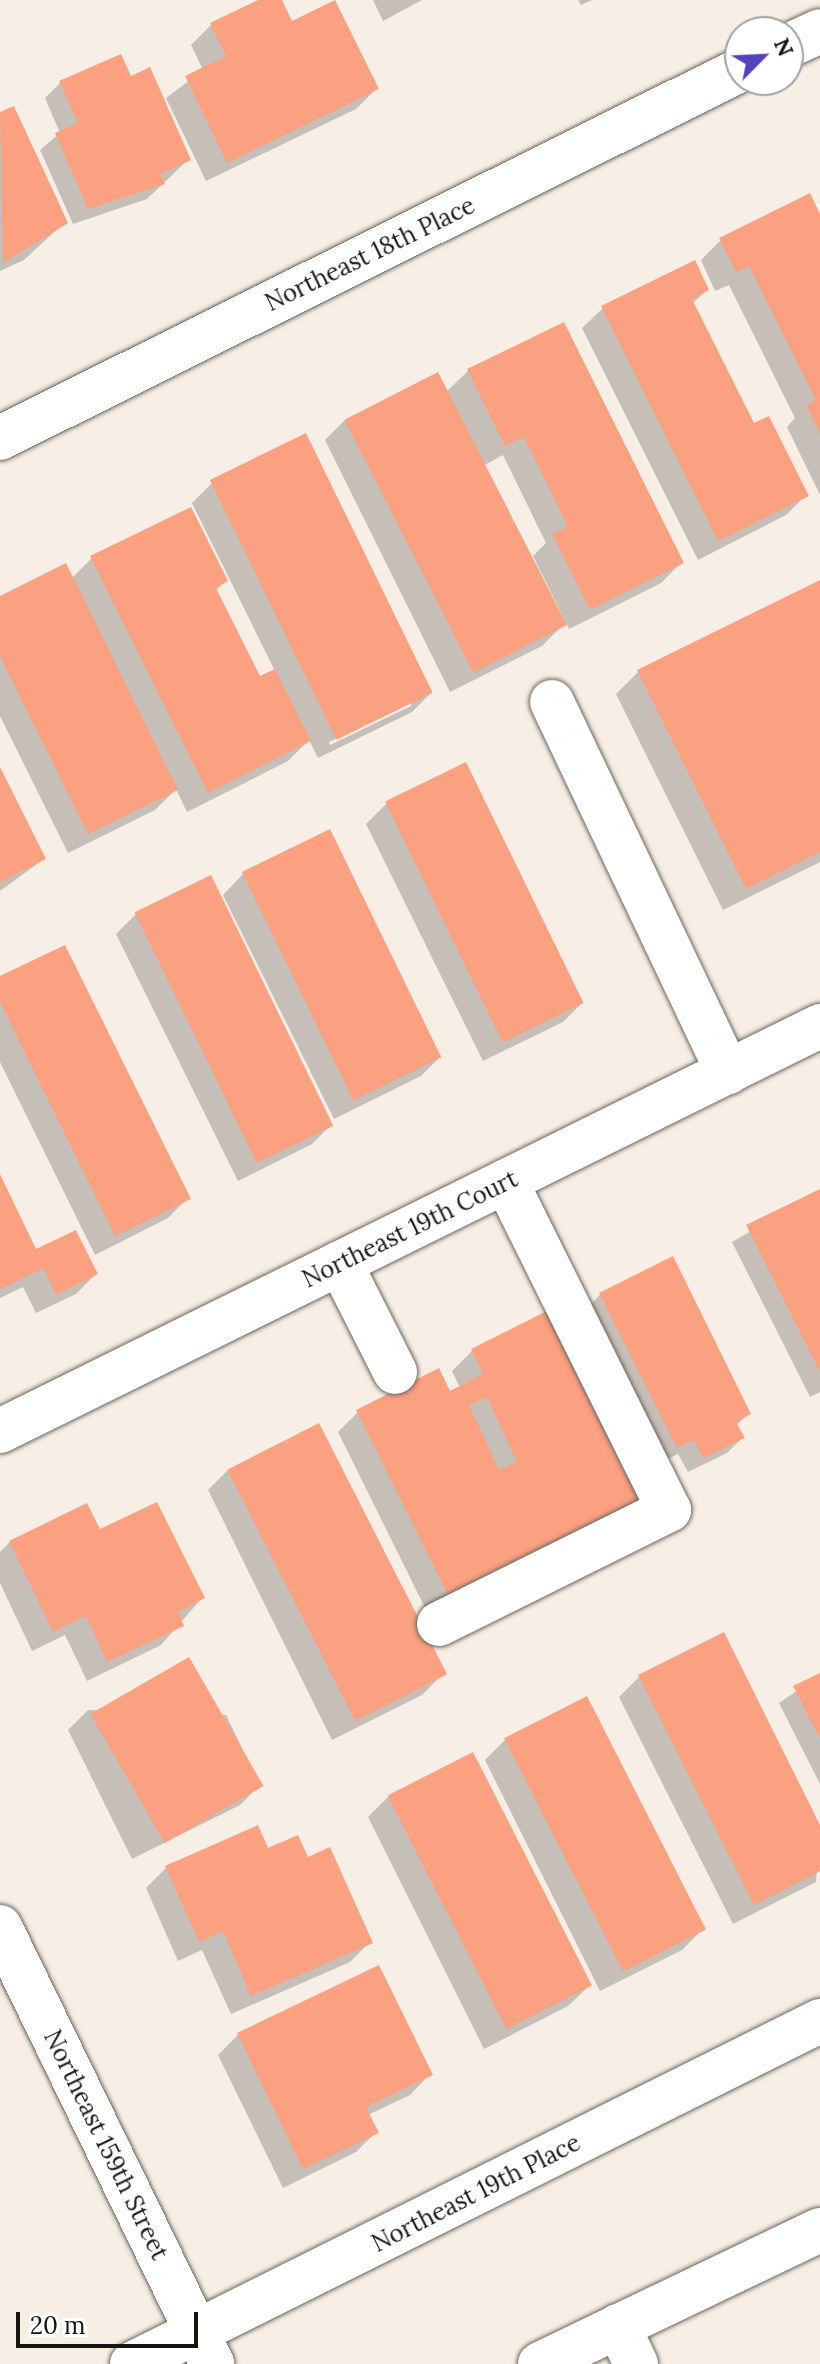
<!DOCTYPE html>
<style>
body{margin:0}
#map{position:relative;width:820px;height:2364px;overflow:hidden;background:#f7efe6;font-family:Lora,serif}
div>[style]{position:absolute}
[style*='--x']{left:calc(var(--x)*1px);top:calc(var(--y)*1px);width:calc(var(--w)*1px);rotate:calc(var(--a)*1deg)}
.shadow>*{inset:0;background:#0003}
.building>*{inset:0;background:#fba080;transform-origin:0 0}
.roads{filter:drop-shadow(0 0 2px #6c665e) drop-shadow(0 0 2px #6c665e)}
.minor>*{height:44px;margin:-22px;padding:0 22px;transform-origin:22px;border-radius:22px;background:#fff}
span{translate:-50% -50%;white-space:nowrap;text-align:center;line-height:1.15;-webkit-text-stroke:6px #fff;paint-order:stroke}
.street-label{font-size:24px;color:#171512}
.north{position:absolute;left:724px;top:16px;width:80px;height:80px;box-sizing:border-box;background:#fff;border:2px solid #a2a1a0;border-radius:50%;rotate:66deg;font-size:22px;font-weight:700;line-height:32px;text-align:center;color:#171512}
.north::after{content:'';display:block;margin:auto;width:28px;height:36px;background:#5244bb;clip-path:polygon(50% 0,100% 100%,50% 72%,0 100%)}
.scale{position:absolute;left:16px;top:2312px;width:182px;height:36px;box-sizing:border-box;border:4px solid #171512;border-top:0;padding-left:10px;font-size:24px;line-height:28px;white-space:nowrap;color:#171512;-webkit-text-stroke:6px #fff;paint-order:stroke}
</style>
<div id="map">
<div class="shadow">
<div style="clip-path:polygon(262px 0,280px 0,291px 24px,376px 89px,356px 109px,206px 181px,166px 98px,203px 70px,191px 45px,211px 25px)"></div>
<div style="clip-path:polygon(373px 0,422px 0,383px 21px)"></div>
<div style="clip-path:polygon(578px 0,592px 0,581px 5px)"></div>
<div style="clip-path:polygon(130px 78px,189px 159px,147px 199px,73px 224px,40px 150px,60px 133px,45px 98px,60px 83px)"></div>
<div style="clip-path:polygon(13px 108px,65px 222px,24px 260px,0 271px,0 114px)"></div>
<div style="clip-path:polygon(820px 218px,820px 495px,787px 427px,795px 418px,729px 285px,715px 291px,701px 260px,721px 240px)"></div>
<div style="clip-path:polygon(707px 290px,692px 304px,753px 426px,806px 495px,786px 515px,698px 560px,582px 328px,603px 308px)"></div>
<div style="clip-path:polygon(468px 371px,681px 563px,661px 583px,569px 629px,533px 556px,546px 543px,503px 455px,483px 466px,562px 626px,542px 646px,450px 692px,325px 440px,345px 420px,446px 392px)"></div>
<div style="clip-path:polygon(evenodd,212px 483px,432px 692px,412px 712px,318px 758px,309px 740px,288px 761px,187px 812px,176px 789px,155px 810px,68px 853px,0 716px,0 599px,71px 579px,92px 558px,225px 581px,215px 591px,259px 679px,275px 671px,192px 503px,212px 483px,411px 701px,411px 706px,330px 745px,329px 742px,411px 701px)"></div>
<div style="clip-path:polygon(820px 582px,820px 862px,723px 910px,616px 694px,638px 672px)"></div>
<div style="clip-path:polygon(465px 765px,583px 1002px,563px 1022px,483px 1061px,366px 824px,386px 804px)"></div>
<div style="clip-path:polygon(0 771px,44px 859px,0 891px)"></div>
<div style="clip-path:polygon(243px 874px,441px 1056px,421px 1076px,334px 1119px,223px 895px)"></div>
<div style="clip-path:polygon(136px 914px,332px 1124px,312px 1144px,238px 1181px,116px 934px)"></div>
<div style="clip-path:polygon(0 978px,188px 1198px,168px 1218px,95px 1255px,0 1062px)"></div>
<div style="clip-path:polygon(0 1179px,35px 1251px,96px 1274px,76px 1294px,36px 1313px,23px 1287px,0 1298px)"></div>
<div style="clip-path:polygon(820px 1191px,820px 1392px,810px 1397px,732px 1242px)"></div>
<div style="clip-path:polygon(601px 1294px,748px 1414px,736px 1426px,742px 1438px,727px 1453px,688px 1472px,678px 1454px,661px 1462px,585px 1310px)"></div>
<div style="clip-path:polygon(472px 1351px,654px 1501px,432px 1622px,338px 1432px,358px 1412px,460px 1388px,452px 1371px)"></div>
<div style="clip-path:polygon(228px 1470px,442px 1675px,422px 1695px,332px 1740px,208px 1490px)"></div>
<div style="clip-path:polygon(99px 1532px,202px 1598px,161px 1645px,87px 1681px,65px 1635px,32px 1651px,0 1583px,0 1552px,10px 1542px)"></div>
<div style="clip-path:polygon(820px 1675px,820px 1784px,779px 1703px)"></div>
<div style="clip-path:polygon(639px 1677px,820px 1829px,816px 1882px,733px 1924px,619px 1697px)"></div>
<div style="clip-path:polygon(88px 1710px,226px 1715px,260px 1785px,240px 1805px,132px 1859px,68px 1730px)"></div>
<div style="clip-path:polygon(505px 1740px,702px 1930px,682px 1950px,600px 1991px,485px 1760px)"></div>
<div style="clip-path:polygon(472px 1754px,589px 1986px,568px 2006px,484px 2049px,368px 1817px,388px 1797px)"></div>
<div style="clip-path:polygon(267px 1851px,307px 1859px,370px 1942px,350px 1962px,231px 2014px,202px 1950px,178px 1961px,146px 1888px,166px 1868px)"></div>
<div style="clip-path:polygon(238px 2035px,430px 2074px,410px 2095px,368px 2115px,376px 2132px,356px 2152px,283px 2188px,218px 2055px)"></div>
</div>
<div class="building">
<div style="clip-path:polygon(258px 0,282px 0,292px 21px,335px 0,379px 89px,227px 163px,185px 76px,226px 56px,210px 23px)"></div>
<div style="clip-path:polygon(121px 54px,131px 76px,150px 67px,191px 160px,160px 174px,165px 184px,88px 209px,55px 133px,78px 123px,59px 81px)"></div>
<div style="clip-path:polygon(14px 106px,68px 223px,3px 263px,0 112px)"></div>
<div style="clip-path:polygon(810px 193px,820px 214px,820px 434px,806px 405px,816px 400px,749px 266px,736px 272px,719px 238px)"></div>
<div style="clip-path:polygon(695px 260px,709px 290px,692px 299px,754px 423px,769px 416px,809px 496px,718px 541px,601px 306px)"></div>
<div style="clip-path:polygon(564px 322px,684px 563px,590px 610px,552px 534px,568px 527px,524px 437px,505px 446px,467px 369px)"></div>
<div style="left:438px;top:372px;width:284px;height:105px;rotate:63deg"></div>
<div style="left:306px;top:433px;width:289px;height:107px;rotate:64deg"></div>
<div style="clip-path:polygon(191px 507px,228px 581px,216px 588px,260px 676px,275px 669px,311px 741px,208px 793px,90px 556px)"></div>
<div style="clip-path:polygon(66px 563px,178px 790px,88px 834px,0 656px,0 596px)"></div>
<div style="clip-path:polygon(820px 580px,820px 852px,746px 889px,637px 670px)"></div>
<div style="left:466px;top:762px;width:268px;height:90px;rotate:64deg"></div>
<div style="clip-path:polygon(0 767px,46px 859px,0 882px)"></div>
<div style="left:330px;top:829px;width:254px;height:98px;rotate:64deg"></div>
<div style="left:211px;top:875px;width:279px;height:85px;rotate:64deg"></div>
<div style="clip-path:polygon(65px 945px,191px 1199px,115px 1236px,0 1002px,0 976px)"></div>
<div style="clip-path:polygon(0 1174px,36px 1249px,76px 1230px,98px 1274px,56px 1295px,44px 1268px,0 1289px)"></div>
<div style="clip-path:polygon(820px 1189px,820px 1372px,746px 1225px)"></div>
<div style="clip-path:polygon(673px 1256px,751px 1414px,736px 1422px,745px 1438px,703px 1458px,694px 1440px,677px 1448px,599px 1293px)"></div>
<div style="clip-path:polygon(evenodd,559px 1305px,657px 1501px,452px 1603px,356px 1410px,439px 1368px,450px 1391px,483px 1374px,471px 1349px,559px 1305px,487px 1397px,517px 1462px,499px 1470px,469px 1405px,487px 1397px)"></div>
<div style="left:319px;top:1423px;width:282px;height:103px;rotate:63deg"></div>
<div style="clip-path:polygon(157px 1502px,205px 1598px,178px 1612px,184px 1626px,107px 1662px,86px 1616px,53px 1632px,9px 1541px,87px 1503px,100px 1529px)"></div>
<div style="clip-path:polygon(724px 1632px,820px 1825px,820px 1871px,754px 1905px,638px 1675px)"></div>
<div style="left:189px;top:1657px;width:149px;height:114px;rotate:60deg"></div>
<div style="clip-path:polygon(820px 1673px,820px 1739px,793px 1686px)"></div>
<div style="left:587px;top:1696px;width:262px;height:93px;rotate:63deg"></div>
<div style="left:473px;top:1752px;width:262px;height:96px;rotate:63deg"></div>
<div style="clip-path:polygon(258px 1825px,268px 1848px,298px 1835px,308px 1857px,330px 1847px,373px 1943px,251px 1996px,223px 1931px,199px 1942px,165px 1866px)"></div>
<div style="clip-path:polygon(379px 1965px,433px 2075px,366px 2107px,379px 2133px,303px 2169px,237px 2033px)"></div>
</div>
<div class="roads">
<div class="minor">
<div style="--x:788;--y:46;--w:35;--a:-25"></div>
<div style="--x:0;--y:438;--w:826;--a:-26.44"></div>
<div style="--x:552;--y:702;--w:410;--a:64.6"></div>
<div style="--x:340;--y:1263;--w:122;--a:63.2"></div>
<div style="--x:0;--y:1431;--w:915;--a:-26.28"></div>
<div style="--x:439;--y:1624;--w:257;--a:-26.4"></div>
<div style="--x:669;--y:1510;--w:367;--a:-116.4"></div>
<div style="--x:0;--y:1927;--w:486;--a:64.1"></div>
<div style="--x:618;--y:2326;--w:42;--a:64.7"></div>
<div style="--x:132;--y:2364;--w:769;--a:-26.5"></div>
<div style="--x:540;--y:2364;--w:310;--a:-25.6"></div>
</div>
</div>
<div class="street-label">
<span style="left:370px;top:254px;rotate:-26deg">Northeast 18th Place</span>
<span style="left:410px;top:1229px;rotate:-26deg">Northeast 19th Court</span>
<span style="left:106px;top:2145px;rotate:64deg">Northeast 159th Street</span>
<span style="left:476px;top:2193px;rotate:-27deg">Northeast 19th Place</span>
</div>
<div class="north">N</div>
<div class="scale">20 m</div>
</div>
